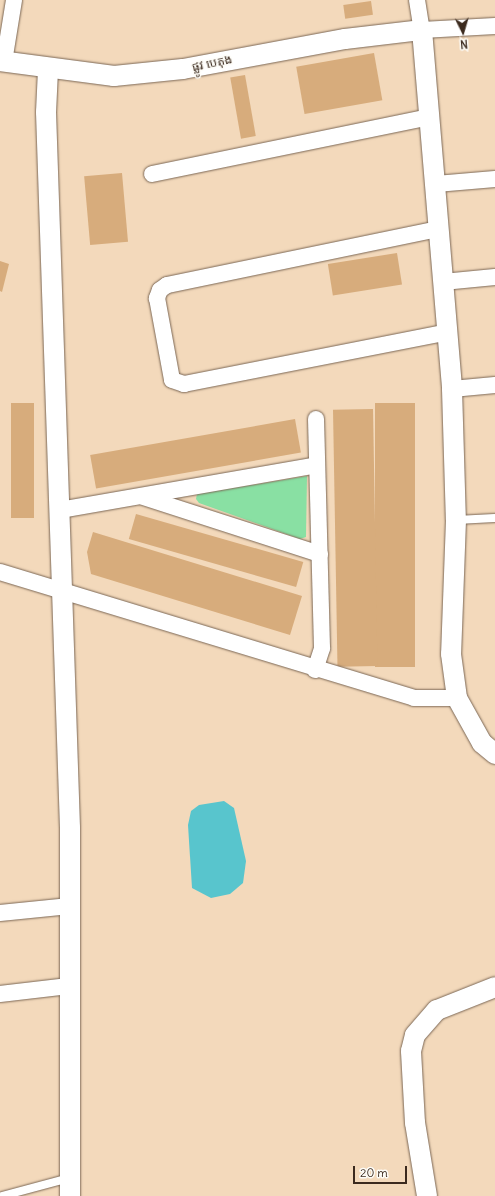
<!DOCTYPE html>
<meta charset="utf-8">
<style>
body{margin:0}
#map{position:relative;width:495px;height:1196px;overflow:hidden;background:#f3d9bb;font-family:Delius,"Noto Sans Khmer",sans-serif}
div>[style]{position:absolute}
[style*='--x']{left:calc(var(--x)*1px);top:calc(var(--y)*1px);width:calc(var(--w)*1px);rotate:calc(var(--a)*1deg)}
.green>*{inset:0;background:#89e0a3}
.water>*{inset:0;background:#58c5cd}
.building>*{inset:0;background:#d7ac7c;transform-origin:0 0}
.roads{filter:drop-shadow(0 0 1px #7b6755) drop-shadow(0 0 1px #7b6755)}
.service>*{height:8px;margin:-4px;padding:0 4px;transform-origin:4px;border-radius:4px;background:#fff}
.minor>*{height:16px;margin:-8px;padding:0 8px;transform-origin:8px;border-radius:8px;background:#fff}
.tertiary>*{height:20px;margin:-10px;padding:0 10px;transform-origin:10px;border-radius:10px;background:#fff}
span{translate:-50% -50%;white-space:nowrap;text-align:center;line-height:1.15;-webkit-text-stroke:3px #fdfcf7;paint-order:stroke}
.street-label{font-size:12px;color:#3b2a1e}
.north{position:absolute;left:443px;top:12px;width:40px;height:40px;-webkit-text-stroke:3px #fdfcf7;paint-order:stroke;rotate:175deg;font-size:11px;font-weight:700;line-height:16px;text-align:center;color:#3b2a1e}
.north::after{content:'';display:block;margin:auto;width:14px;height:18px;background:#3b2a1e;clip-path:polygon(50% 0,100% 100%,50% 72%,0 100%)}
.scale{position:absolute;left:353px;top:1166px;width:54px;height:18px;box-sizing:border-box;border:2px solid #3b2a1e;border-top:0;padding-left:5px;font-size:12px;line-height:14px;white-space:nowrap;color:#3b2a1e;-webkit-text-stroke:3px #fdfcf7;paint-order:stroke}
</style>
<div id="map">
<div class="green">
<div style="clip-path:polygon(307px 476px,306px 537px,300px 539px,199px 503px,196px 499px,197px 494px)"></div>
</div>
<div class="water">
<div style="clip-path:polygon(224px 801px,234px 808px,246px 861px,243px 883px,230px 894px,211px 898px,192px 888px,188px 825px,191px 811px,199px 805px)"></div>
</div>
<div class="building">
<div style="left:371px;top:1px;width:14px;height:28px;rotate:82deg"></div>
<div style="left:374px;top:53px;width:48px;height:79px;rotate:80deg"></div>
<div style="left:245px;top:75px;width:62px;height:15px;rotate:80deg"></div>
<div style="left:122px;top:173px;width:69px;height:38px;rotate:85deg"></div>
<div style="left:397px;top:253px;width:32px;height:70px;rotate:81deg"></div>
<div style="clip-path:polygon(0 261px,9px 264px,2px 292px,0 291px)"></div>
<div style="left:11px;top:403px;width:23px;height:115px"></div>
<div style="left:375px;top:403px;width:40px;height:264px"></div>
<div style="left:373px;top:409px;width:257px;height:40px;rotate:89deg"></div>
<div style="left:295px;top:419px;width:34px;height:208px;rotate:80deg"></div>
<div style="left:136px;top:514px;width:174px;height:26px;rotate:16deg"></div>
<div style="clip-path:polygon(93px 532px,302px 596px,290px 635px,91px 574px,87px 552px)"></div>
</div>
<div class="roads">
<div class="service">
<div style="--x:456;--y:520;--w:39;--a:-3"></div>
<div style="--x:2;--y:1196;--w:69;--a:-15"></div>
</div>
<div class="minor">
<div style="--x:417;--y:0;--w:30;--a:81"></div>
<div style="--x:422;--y:30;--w:73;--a:-3.1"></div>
<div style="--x:4;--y:62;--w:63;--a:-80.8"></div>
<div style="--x:152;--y:174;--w:284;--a:-11.6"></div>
<div style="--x:436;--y:184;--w:59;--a:-4.8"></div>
<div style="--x:438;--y:229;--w:277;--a:168.3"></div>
<div style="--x:167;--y:285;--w:9;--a:144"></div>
<div style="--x:160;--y:290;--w:9;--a:111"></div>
<div style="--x:157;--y:298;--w:83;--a:79.6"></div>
<div style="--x:172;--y:380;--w:13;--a:18"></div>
<div style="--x:184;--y:384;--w:269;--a:-11.1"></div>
<div style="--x:443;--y:282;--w:52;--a:-5.5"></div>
<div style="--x:452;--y:389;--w:43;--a:-5.3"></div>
<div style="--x:143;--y:497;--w:186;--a:17.9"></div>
<div style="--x:60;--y:510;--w:261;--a:-9.9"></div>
<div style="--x:0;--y:572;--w:433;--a:16.9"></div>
<div style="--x:414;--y:698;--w:43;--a:0"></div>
<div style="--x:315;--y:670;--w:23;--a:-72"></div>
<div style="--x:322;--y:648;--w:229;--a:-91.5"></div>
<div style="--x:0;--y:913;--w:70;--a:-5.7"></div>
<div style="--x:0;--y:994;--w:69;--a:-6.6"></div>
</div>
<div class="tertiary">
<div style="--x:0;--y:61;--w:115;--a:7.5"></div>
<div style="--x:114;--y:76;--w:69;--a:-5.8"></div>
<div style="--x:183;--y:69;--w:165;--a:-10.5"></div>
<div style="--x:345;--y:39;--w:78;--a:-6.7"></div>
<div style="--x:422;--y:30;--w:360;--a:85.2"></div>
<div style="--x:452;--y:389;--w:131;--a:88.3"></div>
<div style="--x:456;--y:520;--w:134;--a:92.1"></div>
<div style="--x:451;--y:654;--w:44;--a:82.2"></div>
<div style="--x:457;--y:698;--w:51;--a:60.9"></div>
<div style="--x:482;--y:743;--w:17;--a:40"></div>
<div style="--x:48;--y:70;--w:42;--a:92.7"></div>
<div style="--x:46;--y:112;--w:716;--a:88.08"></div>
<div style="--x:70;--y:828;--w:368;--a:90"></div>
<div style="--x:427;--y:1196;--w:74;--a:-99.3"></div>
<div style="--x:415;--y:1123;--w:72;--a:-93.2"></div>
<div style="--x:411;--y:1051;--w:16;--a:-76"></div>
<div style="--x:415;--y:1035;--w:33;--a:-49"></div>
<div style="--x:437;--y:1010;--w:62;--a:-21.6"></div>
</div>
</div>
<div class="street-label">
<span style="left:212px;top:63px;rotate:-12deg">ផ្លូវ បេតុង</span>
</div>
<div class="north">N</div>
<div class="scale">20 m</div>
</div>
